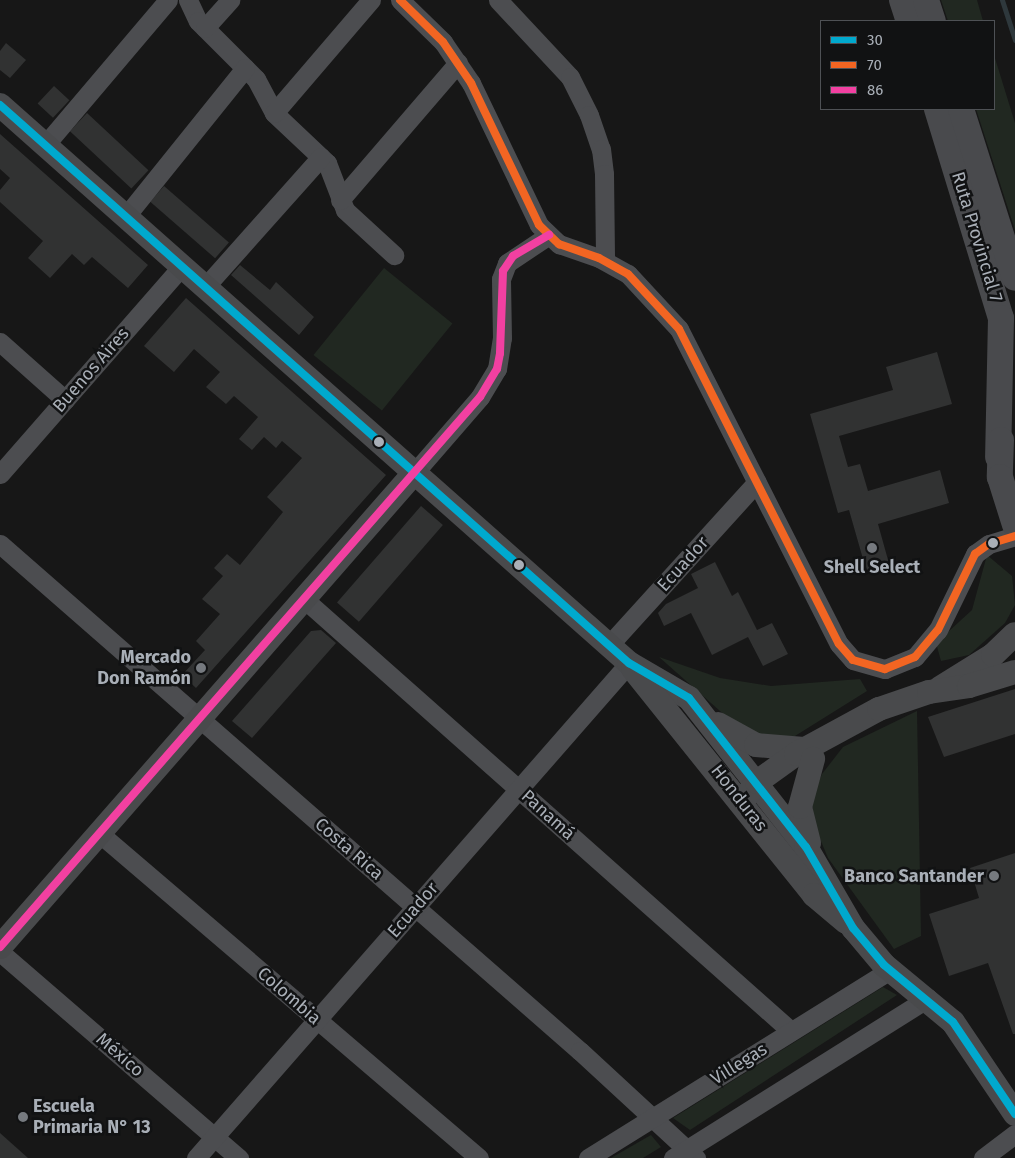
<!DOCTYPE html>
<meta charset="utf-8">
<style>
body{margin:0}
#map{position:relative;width:1015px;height:1158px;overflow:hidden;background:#171717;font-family:"Fira Sans",sans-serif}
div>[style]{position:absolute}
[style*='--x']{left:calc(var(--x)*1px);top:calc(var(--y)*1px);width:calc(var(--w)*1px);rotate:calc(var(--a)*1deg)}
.green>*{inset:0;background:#212821;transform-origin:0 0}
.stream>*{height:5px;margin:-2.5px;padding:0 2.5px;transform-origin:2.5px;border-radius:2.5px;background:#2e383c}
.building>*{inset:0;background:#313232;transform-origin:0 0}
.minor>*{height:19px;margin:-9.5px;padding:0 9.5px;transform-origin:9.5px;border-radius:9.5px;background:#4c4d50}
.major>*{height:24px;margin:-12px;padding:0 12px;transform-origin:12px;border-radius:12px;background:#494a4c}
.highway>*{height:26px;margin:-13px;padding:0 13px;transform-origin:13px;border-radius:13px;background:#494a4d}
.bus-1>*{height:8px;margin:-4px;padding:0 4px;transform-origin:4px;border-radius:4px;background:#00a9ce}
.bus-2>*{height:8px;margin:-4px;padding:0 4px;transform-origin:4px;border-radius:4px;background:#f26522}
.bus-3>*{height:8px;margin:-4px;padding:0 4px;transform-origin:4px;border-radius:4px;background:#f240a1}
.dots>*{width:14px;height:14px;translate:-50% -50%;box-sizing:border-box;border:2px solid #111213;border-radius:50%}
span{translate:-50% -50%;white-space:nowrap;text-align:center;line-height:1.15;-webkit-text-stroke:5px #111213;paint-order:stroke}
.street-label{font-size:18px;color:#a9afb7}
.poi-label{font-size:18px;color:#a9afb7;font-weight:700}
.right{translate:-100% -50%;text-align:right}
.left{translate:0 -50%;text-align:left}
.legend{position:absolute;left:820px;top:20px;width:175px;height:90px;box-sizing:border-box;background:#111213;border:1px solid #4e5155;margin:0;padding:6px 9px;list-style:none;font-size:15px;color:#a9afb7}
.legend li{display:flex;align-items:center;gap:10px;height:25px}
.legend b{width:25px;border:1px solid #4e5155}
</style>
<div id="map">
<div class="green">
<div style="clip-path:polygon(941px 0,977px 0,983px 21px,948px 21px)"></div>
<div style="clip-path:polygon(994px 55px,1015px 123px,1015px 230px,976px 109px,994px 109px)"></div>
<div style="left:384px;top:268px;width:88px;height:112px;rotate:39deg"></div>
<div style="clip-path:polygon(987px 555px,1012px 576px,1015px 605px,1005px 623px,969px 655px,941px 661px,936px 643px,972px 610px)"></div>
<div style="clip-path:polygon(659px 657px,720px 678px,771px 686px,860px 679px,867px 691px,795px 736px,766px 737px,729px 719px)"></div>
<div style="clip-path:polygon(917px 711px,921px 936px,894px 949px,828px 858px,813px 822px,812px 797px,822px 774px,843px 747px)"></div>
<div style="clip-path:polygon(883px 987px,897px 995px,690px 1130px,673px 1118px)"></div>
<div style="clip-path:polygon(651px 1135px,661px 1147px,643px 1158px,611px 1158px)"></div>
</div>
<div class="stream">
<div style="--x:1002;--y:0;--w:42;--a:72"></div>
</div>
<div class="building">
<div style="clip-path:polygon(6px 43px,26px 60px,10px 78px,0 70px,0 51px)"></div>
<div style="left:54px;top:86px;width:21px;height:24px;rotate:43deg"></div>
<div style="left:87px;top:113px;width:84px;height:25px;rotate:43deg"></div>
<div style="clip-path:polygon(0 134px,148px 265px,128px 288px,92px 257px,84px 265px,72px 254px,50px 278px,28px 258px,43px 241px,0 202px,0 190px,10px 178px,0 169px)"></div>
<div style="left:164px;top:186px;width:86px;height:21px;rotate:41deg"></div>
<div style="clip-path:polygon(240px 265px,270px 290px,276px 282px,314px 317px,299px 335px,231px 275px)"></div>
<div style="clip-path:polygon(186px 298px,386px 475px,196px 688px,182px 675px,205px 650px,196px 641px,220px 614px,202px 599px,223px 576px,214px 568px,227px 554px,240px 565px,283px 512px,267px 497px,302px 458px,282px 441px,276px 448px,264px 437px,252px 450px,239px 439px,258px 417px,234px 396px,226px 404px,206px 387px,220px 372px,194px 349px,174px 372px,144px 346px)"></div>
<div style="clip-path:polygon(937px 352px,952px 404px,839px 436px,848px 467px,860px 464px,868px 491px,940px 470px,949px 503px,878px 524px,890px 567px,867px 573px,849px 510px,838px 513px,810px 414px,893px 390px,886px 367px)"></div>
<div style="left:421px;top:506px;width:29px;height:128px;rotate:41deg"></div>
<div style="clip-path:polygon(715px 562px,732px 596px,738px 592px,757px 630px,772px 623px,788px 654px,763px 666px,748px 637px,712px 655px,691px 613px,664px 626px,658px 613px,666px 604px,698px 588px,691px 574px)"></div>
<div style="clip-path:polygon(321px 630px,336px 643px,252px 738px,232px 721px,311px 631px)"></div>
<div style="clip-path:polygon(1015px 689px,1015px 734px,944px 757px,928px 717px)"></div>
<div style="clip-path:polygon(1015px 853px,1015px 1034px,1013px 1034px,988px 963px,949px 976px,929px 914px,979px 898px,970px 868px)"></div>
<div style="clip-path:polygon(0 1133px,28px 1158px,0 1158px)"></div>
</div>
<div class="minor">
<div style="--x:188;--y:0;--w:23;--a:65"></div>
<div style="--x:198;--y:21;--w:82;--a:45"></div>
<div style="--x:256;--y:79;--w:38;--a:62"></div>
<div style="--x:274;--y:113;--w:73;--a:43.3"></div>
<div style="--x:327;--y:163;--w:50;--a:69"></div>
<div style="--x:345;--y:210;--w:67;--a:42.6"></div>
<div style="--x:400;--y:0;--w:60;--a:44.3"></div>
<div style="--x:443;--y:42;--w:50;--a:55.7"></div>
<div style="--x:471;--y:83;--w:157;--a:64.4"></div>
<div style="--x:539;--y:225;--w:28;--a:44"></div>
<div style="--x:559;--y:244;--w:42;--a:19.3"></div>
<div style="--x:599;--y:258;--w:33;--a:29"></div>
<div style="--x:628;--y:274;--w:75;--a:47.2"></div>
<div style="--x:679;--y:329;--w:353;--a:63.1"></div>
<div style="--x:839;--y:644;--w:21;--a:49"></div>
<div style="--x:853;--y:660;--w:33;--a:16"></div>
<div style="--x:885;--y:669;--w:32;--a:-22"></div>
<div style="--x:915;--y:657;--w:35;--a:-50"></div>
<div style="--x:938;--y:630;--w:85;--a:-64"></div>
<div style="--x:975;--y:554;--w:17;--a:-36"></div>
<div style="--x:989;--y:544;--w:27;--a:-17"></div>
<div style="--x:498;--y:0;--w:105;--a:46.9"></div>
<div style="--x:570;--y:77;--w:42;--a:63.4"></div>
<div style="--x:589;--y:115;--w:36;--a:71"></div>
<div style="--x:601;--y:149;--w:25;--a:83"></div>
<div style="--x:604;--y:174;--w:86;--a:89.3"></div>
<div style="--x:205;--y:28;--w:38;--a:-48"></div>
<div style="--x:274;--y:113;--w:149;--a:-49.4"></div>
<div style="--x:45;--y:145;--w:190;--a:-49.7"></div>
<div style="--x:340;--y:200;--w:181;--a:-49.3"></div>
<div style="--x:126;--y:216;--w:190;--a:-51.2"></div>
<div style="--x:205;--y:287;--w:174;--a:-48.3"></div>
<div style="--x:0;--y:342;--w:87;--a:41.7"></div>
<div style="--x:415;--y:472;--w:99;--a:-49.1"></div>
<div style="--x:480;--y:397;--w:33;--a:-59"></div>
<div style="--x:497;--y:369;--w:31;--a:-81"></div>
<div style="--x:502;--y:338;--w:59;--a:-91"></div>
<div style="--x:501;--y:279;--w:17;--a:-69"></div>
<div style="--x:507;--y:263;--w:50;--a:-33.7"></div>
<div style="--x:0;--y:474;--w:276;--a:-48.8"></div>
<div style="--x:0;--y:544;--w:770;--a:41.16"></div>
<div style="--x:580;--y:1051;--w:158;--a:42.7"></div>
<div style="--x:304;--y:599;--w:651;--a:41.58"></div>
<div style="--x:609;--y:645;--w:220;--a:-47.8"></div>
<div style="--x:99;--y:833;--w:500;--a:40.54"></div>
<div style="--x:0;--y:952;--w:316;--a:40.8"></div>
<div style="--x:196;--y:1158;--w:658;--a:-48.82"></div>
<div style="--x:588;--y:1158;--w:356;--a:-31.9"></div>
<div style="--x:673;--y:1158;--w:301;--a:-32.1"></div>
<div style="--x:983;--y:1158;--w:40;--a:-37"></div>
</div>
<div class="major">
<div style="--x:0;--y:105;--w:841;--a:41.58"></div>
<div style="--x:629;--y:663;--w:69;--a:30.3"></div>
<div style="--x:689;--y:698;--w:189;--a:51.9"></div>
<div style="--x:806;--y:847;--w:94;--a:59.9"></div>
<div style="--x:853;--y:928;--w:48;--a:50"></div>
<div style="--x:884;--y:965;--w:89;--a:39.6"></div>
<div style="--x:953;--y:1022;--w:111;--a:56"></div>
<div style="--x:633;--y:669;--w:290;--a:51.3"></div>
<div style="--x:814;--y:895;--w:42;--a:40.2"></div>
<div style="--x:940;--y:688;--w:62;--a:-31.9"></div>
<div style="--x:993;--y:655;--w:30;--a:-44"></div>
<div style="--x:718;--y:724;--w:43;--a:28.9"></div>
<div style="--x:756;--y:745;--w:48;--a:4.8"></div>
<div style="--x:747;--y:795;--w:16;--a:-52"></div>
<div style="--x:757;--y:782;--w:48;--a:-35.7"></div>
<div style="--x:796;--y:754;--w:94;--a:-28.5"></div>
<div style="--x:879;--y:709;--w:53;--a:-18.8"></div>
<div style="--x:929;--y:692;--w:40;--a:-8.5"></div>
<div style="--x:969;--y:686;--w:48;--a:-16.9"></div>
<div style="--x:809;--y:843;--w:37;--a:-104"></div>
<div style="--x:800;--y:807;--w:50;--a:-74.8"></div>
<div style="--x:0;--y:947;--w:631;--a:-48.86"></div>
</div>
<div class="highway">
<div style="--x:902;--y:0;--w:22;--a:72"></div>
<div style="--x:926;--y:0;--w:22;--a:72"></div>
<div style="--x:937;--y:109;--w:219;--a:73"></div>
<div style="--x:1001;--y:318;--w:139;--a:91.2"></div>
<div style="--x:961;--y:109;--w:177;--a:72.3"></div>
<div style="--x:1001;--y:440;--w:37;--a:92"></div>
<div style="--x:1000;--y:477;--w:50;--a:72.6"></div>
</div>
<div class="bus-1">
<div style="--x:0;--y:105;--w:841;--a:41.58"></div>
<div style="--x:629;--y:663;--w:69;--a:30.3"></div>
<div style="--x:689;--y:698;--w:189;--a:51.9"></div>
<div style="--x:806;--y:847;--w:94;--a:59.9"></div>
<div style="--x:853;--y:928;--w:48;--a:50"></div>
<div style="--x:884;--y:965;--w:89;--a:39.6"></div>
<div style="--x:953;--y:1022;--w:111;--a:56"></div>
</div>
<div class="bus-2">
<div style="--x:400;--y:0;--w:60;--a:44.3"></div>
<div style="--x:443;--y:42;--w:50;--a:55.7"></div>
<div style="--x:471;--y:83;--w:157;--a:64.4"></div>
<div style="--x:539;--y:225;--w:28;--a:44"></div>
<div style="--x:559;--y:244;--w:42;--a:19.3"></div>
<div style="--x:599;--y:258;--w:33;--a:29"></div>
<div style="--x:628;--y:274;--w:75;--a:47.2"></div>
<div style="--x:679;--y:329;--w:353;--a:63.1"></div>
<div style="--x:839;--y:644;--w:21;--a:49"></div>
<div style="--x:853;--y:660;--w:33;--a:16"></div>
<div style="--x:885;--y:669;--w:32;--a:-22"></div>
<div style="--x:915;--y:657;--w:35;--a:-50"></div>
<div style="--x:938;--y:630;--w:85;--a:-64"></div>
<div style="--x:975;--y:554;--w:17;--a:-36"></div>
<div style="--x:989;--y:544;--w:27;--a:-17"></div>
</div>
<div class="bus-3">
<div style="--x:0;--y:947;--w:730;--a:-48.89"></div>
<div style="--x:480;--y:397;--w:33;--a:-59"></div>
<div style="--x:497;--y:369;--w:16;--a:-79"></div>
<div style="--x:500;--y:353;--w:82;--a:-87.9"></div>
<div style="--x:503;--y:271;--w:18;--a:-56"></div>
<div style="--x:513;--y:256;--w:42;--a:-30.3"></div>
</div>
<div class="dots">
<div style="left:379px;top:442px;background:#a9afb7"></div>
<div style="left:993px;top:543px;background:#a9afb7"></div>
<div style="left:872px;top:548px;background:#767a7f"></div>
<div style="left:519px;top:565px;background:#a9afb7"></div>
<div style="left:201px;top:668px;background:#767a7f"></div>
<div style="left:994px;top:876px;background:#767a7f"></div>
<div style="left:23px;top:1117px;background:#767a7f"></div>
</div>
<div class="street-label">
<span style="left:977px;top:237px;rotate:73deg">Ruta Provincial 7</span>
<span style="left:91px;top:370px;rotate:-49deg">Buenos Aires</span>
<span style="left:683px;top:564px;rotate:-48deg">Ecuador</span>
<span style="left:739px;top:798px;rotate:52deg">Honduras</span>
<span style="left:548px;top:815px;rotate:42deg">Panamá</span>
<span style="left:349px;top:849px;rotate:41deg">Costa Rica</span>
<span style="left:413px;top:910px;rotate:-49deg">Ecuador</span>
<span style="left:289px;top:996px;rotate:41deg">Colombia</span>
<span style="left:120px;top:1055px;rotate:41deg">México</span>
<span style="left:739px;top:1064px;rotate:-32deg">Villegas</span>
</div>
<div class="poi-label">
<span style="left:872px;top:567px">Shell Select</span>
<span class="right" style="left:191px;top:668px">Mercado<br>Don Ramón</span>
<span class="right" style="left:984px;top:876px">Banco Santander</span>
<span class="left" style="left:33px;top:1117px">Escuela<br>Primaria N° 13</span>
</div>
<ul class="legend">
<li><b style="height:6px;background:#00a9ce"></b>30</li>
<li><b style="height:6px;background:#f26522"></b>70</li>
<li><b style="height:6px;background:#f240a1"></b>86</li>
</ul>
</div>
